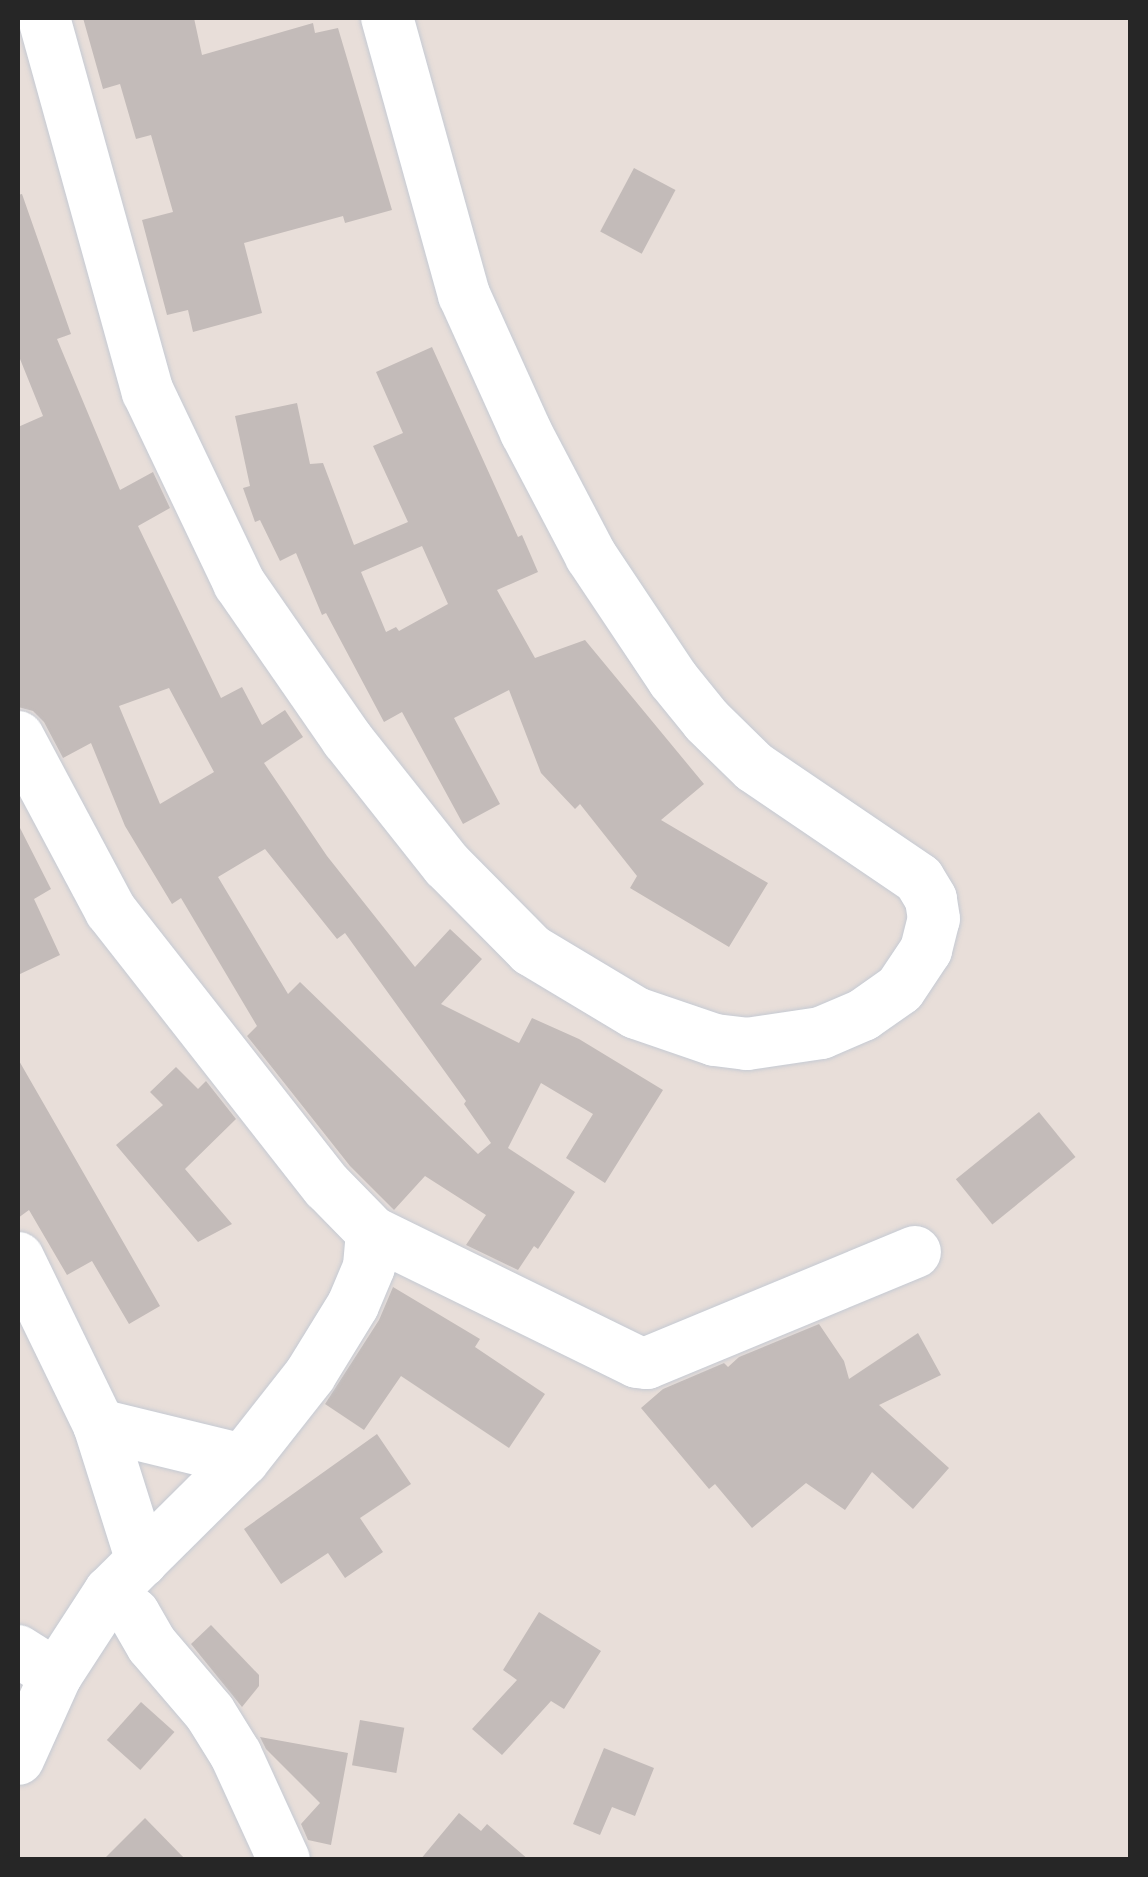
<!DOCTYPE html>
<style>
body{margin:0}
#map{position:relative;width:1148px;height:1877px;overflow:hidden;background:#e8ded9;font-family:Jost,sans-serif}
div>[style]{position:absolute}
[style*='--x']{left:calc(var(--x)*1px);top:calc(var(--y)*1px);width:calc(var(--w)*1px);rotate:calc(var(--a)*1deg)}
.building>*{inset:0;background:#c3bbb9;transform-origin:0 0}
.roads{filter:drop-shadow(0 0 2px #c5cad3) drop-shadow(0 0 2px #c5cad3)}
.minor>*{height:52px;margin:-26px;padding:0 26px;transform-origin:26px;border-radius:26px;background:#fff}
span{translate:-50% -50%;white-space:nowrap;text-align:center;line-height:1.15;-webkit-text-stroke:8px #fff;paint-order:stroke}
.frame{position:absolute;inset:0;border:20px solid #262626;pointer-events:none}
</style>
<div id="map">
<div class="building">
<div style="clip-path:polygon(83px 18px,194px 18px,202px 55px,313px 23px,315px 33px,338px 28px,392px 210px,345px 223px,343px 216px,244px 243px,262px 313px,193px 332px,188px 310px,167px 315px,142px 220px,173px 212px,151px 135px,136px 139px,120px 84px,103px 89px)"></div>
<div style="left:634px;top:168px;width:47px;height:72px;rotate:28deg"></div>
<div style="clip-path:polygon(evenodd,22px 194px,71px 334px,57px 339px,120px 490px,153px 472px,170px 508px,138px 526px,221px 698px,242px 687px,262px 725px,285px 710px,303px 737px,264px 763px,327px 856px,415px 967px,450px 929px,482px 959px,441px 1004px,519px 1043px,532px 1018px,579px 1039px,663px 1090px,605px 1183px,566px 1158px,593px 1114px,541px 1083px,508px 1148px,575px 1192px,538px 1249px,534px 1246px,518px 1270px,466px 1245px,486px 1215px,425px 1176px,394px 1210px,350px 1166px,247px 1036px,257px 1026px,181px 898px,172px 904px,125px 826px,91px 743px,63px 758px,44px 722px,33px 711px,18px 707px,18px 427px,43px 416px,18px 354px,18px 195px,22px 194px,169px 688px,214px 772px,160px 804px,119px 706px,169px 688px,22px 194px,265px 849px,337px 939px,345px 933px,466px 1101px,464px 1104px,491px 1143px,478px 1154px,300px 982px,288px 994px,218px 877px,265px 849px)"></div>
<div style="clip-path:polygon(evenodd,432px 347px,518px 537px,522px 535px,538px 572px,497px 590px,535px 658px,585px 640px,704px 784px,661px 820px,768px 883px,729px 947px,630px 888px,637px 876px,580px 804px,575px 809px,541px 773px,509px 690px,454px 718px,500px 804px,463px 824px,402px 712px,384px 722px,326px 613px,322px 615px,296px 553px,280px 561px,260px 520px,255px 522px,243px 488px,250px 486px,235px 416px,297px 403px,310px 464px,323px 463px,354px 545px,408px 522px,373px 446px,403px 433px,376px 372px,432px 347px,422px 546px,448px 604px,399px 631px,396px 627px,386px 632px,361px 572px,422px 546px)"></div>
<div style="clip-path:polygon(18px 824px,51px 889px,34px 899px,60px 955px,18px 975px)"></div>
<div style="clip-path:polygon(18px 1059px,160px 1306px,129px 1324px,92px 1261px,67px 1275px,29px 1210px,18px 1218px)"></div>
<div style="clip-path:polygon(176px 1067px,198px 1089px,206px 1081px,236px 1119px,185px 1169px,232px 1224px,198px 1242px,116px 1145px,163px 1105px,150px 1092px)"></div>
<div style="left:1039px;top:1112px;width:58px;height:107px;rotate:51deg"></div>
<div style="clip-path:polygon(393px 1287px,480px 1339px,475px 1347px,545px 1394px,509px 1448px,401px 1376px,364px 1430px,325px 1404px,379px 1320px)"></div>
<div style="clip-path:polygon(819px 1324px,844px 1361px,849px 1379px,918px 1333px,941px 1375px,879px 1405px,949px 1468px,913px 1509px,872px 1472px,845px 1510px,806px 1483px,752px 1528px,715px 1484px,709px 1489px,641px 1408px,663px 1389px,724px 1363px,728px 1367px,739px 1357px)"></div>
<div style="clip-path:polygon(377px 1434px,411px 1484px,360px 1518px,383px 1552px,345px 1578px,328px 1553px,281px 1584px,244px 1529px)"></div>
<div style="clip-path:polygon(539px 1612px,601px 1651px,564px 1709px,551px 1701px,502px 1755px,472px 1729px,517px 1680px,503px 1670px)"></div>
<div style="clip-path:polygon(211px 1625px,259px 1675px,259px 1686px,242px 1707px,191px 1644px)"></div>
<div style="left:141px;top:1702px;width:45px;height:51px;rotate:42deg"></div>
<div style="left:360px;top:1720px;width:45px;height:46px;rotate:10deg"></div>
<div style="clip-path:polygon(260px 1737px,348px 1753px,331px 1845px,308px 1840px,301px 1824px,320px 1803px,266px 1749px)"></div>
<div style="clip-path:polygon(604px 1748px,654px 1768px,635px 1816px,612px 1807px,600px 1835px,573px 1824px)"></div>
<div style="clip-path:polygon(459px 1813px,481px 1831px,487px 1824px,529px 1860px,420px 1860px)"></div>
<div style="clip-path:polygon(145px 1818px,186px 1860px,103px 1860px)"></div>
</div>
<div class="roads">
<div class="minor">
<div style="--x:44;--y:18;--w:388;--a:74.5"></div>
<div style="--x:148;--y:392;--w:212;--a:64.5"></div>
<div style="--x:239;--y:583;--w:190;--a:55.3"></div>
<div style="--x:347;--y:739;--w:161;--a:51.6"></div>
<div style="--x:447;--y:865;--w:120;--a:45.3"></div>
<div style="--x:531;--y:950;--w:122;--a:31"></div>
<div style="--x:636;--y:1013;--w:83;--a:18.9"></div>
<div style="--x:715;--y:1040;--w:32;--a:7"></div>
<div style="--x:747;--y:1044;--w:75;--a:-8.5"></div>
<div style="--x:821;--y:1033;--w:46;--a:-23.2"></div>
<div style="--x:863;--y:1015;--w:45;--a:-35.1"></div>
<div style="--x:900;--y:989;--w:47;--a:-56.3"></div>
<div style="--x:926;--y:950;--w:32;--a:-76"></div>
<div style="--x:934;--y:919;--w:20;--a:-99"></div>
<div style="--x:931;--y:899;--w:23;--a:-121"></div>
<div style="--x:919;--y:879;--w:199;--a:-145.8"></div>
<div style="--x:754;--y:767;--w:66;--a:-135.6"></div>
<div style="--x:707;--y:721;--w:54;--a:-129"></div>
<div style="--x:673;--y:679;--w:148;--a:-123.7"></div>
<div style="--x:591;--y:556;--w:140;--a:-117.7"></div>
<div style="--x:526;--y:432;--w:150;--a:-114.3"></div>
<div style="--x:464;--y:295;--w:288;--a:-105.5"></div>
<div style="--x:18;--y:737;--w:197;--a:61.9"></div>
<div style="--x:111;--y:911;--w:350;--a:51.9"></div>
<div style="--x:327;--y:1186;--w:64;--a:45.6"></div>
<div style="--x:372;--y:1232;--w:35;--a:95"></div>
<div style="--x:369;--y:1267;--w:41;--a:112.8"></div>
<div style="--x:353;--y:1305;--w:82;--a:121.6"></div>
<div style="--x:310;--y:1375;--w:108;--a:128.2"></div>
<div style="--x:243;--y:1460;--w:187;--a:135.2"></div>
<div style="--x:110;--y:1592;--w:99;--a:123"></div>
<div style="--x:56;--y:1675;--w:92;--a:114.3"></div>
<div style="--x:372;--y:1232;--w:295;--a:26.1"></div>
<div style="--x:637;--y:1362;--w:10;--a:6"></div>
<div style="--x:647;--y:1363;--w:290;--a:-22.5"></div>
<div style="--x:18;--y:1258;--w:186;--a:64.1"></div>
<div style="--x:142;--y:1561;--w:143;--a:-107.5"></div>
<div style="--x:99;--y:1425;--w:148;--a:13.7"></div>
<div style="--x:110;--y:1592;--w:33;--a:43"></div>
<div style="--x:134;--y:1614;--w:36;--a:60"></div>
<div style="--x:152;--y:1645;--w:89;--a:49.5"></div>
<div style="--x:210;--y:1713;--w:49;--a:58.2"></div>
<div style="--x:236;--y:1755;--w:115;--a:65.4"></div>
<div style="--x:18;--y:1651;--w:45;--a:32.3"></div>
</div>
</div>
<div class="frame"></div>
</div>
